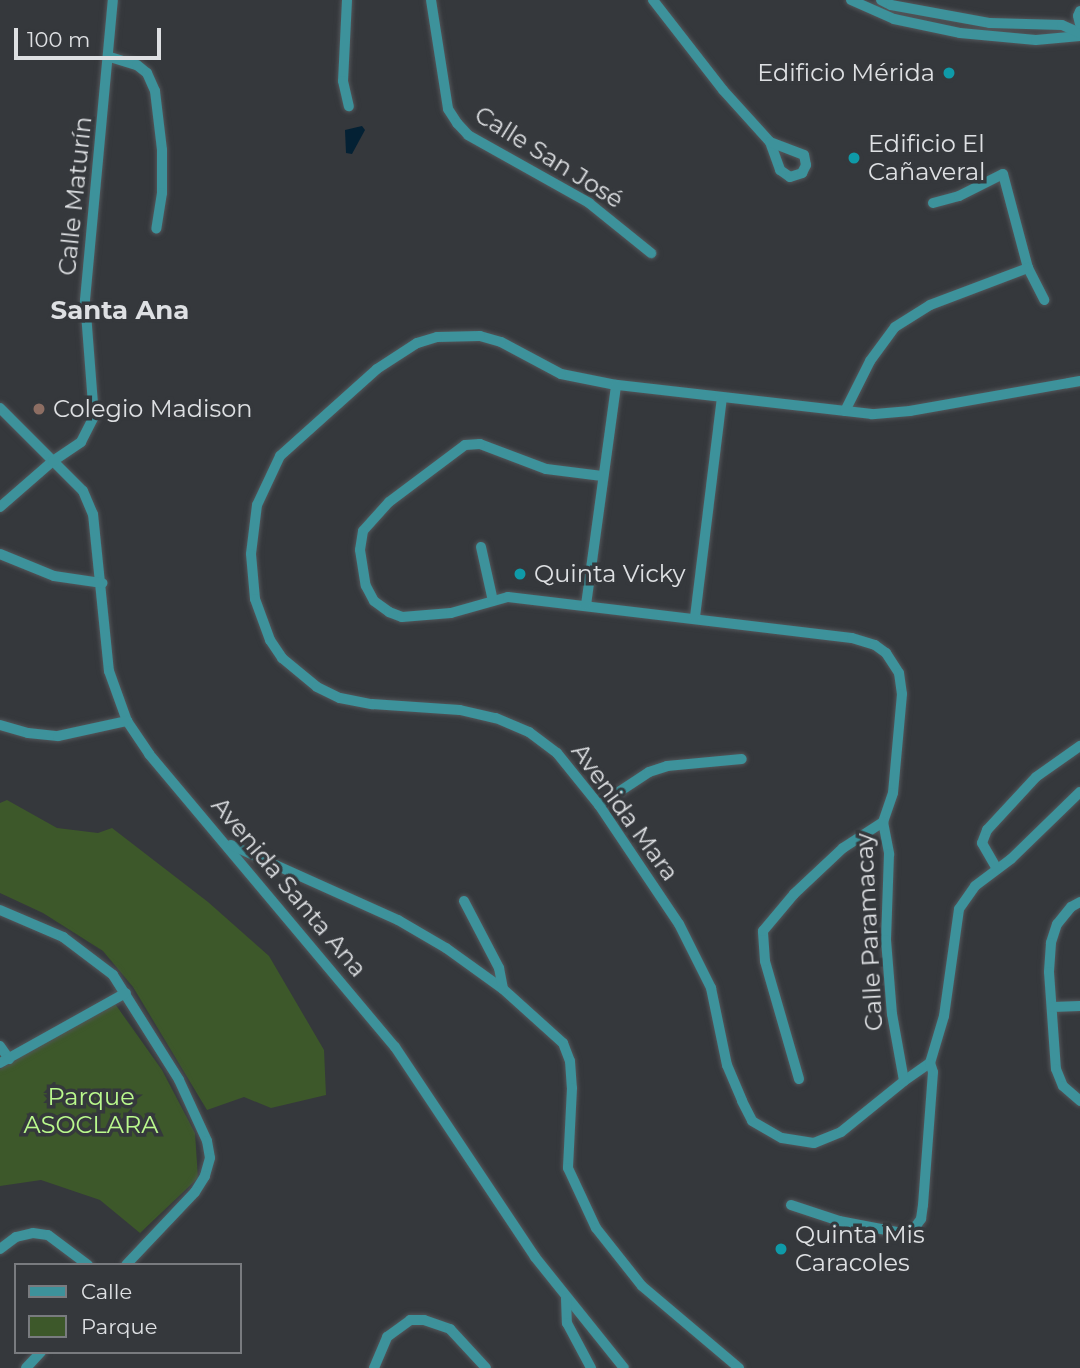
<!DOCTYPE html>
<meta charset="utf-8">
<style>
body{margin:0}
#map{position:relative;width:1080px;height:1368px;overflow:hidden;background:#35383c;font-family:Montserrat,sans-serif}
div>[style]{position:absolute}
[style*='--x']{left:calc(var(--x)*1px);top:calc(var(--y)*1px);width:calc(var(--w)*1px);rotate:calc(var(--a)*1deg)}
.green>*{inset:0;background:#3d582a}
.water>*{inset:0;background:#042134}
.roads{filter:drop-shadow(0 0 2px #53565a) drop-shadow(0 0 2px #53565a)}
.minor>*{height:10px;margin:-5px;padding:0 5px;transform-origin:5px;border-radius:5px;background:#3d929b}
.dots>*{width:19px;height:19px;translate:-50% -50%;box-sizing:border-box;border:4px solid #35383c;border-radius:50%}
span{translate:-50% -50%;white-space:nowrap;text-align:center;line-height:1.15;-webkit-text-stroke:7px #35383c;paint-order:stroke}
.poi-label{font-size:24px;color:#dee0e3}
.right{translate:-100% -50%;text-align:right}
.left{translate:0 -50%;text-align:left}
.street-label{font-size:24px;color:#dee0e3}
.park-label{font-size:24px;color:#baf98d}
.neighbourhood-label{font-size:26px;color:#dee0e3;font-weight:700}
.legend{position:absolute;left:14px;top:1263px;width:228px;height:91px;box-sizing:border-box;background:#35383c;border:2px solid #797b7f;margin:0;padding:9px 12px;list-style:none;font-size:21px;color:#dee0e3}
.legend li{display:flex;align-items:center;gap:14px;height:35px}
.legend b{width:35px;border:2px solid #797b7f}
.scale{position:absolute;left:14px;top:28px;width:147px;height:32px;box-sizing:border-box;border:4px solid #dee0e3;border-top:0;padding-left:9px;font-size:21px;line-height:24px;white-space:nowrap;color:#dee0e3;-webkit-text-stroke:5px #35383c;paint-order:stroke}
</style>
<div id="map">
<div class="green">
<div style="clip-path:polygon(7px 800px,57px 828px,98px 833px,112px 828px,208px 902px,269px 956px,324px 1050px,326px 1095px,271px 1108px,244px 1097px,207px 1110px,133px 987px,103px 951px,43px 913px,0 893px,0 803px)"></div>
<div style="clip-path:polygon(113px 1001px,162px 1070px,195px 1133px,198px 1178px,140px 1233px,100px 1200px,41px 1180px,0 1186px,0 1069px)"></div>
</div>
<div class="water">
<div style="clip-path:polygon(362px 126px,365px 130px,352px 154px,346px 153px,345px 130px)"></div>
</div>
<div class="roads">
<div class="minor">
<div style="--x:347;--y:0;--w:81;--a:92.8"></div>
<div style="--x:343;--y:81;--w:26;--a:77"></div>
<div style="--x:431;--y:0;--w:110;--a:81.1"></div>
<div style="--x:448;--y:109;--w:17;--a:57"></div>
<div style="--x:457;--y:123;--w:16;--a:47"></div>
<div style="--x:468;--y:135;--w:139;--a:29.3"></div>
<div style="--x:589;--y:203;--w:80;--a:38.9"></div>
<div style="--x:653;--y:0;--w:114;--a:52.1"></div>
<div style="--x:723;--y:90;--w:70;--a:47.9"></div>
<div style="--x:770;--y:142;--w:30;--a:70"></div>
<div style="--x:780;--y:170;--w:12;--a:35"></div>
<div style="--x:790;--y:177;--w:13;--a:-18"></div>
<div style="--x:802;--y:173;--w:9;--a:-63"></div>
<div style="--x:806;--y:165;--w:10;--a:-101"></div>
<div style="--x:804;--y:155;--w:36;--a:-159"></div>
<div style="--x:851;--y:0;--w:47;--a:23.8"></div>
<div style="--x:894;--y:19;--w:67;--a:12"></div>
<div style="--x:960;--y:33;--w:76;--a:5.3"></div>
<div style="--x:1036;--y:40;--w:44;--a:-5.2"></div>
<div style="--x:881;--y:0;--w:11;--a:27"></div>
<div style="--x:891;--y:5;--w:101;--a:10.3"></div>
<div style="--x:990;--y:23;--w:72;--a:1.6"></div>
<div style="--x:1062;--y:25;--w:20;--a:24"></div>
<div style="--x:1080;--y:11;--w:5;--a:112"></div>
<div style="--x:1078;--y:16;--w:8;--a:76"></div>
<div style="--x:110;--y:57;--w:28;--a:17"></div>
<div style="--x:137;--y:65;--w:13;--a:39"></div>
<div style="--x:147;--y:73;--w:20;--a:66"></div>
<div style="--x:155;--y:91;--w:59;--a:83.2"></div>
<div style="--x:162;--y:150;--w:43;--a:90"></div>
<div style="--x:162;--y:193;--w:36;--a:99"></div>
<div style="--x:933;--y:203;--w:27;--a:-15"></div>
<div style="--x:959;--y:196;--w:49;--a:-26.6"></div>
<div style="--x:1003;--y:174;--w:97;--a:75.1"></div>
<div style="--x:1028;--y:268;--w:36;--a:63"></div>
<div style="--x:1080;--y:381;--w:173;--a:170"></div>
<div style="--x:910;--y:411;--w:38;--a:175"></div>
<div style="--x:872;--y:414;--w:258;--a:-173.5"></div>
<div style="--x:616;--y:385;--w:56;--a:-168.7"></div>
<div style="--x:561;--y:374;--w:68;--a:-151.9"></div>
<div style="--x:501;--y:342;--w:22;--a:-164"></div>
<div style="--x:480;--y:336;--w:43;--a:178.7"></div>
<div style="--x:437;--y:337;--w:21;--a:163"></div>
<div style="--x:417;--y:343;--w:48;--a:147"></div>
<div style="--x:377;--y:369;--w:130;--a:138.1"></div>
<div style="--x:280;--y:456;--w:54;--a:115.1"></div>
<div style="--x:257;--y:505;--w:49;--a:97"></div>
<div style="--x:251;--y:554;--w:45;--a:84.9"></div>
<div style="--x:255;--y:599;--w:44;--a:69.9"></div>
<div style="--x:270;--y:640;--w:22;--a:56"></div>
<div style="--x:282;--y:658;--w:45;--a:39.6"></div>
<div style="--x:317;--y:687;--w:25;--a:26"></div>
<div style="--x:340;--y:698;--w:33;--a:11"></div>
<div style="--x:372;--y:704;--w:88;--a:3.9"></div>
<div style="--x:460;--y:710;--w:37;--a:13"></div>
<div style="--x:496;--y:718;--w:36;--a:23"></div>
<div style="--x:529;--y:732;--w:35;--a:37"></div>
<div style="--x:557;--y:753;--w:67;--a:51.1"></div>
<div style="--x:599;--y:805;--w:143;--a:56.1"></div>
<div style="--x:679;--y:924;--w:72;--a:63.4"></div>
<div style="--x:711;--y:988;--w:79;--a:78.3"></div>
<div style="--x:727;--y:1065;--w:39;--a:67"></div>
<div style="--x:742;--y:1101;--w:22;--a:63"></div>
<div style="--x:752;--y:1121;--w:34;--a:30"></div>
<div style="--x:782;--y:1138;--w:32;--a:9"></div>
<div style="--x:814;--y:1143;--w:29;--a:-22"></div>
<div style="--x:841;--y:1132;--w:81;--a:-39"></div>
<div style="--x:904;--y:1081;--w:32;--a:-35"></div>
<div style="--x:930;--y:1063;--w:49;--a:-73.4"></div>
<div style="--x:944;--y:1016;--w:108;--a:-82"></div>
<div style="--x:959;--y:909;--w:28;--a:-55"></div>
<div style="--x:975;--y:886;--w:45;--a:-36.9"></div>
<div style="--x:1011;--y:859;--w:96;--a:-44.2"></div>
<div style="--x:0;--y:408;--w:117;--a:45"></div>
<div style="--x:83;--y:491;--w:25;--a:67"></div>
<div style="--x:93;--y:514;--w:158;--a:84.2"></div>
<div style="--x:109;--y:671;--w:53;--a:70.2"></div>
<div style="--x:127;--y:721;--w:40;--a:56"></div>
<div style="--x:149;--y:754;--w:383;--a:50"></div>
<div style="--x:395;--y:1047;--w:252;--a:56.3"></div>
<div style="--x:535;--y:1257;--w:142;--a:51.3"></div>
<div style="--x:845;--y:411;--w:56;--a:-63.4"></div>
<div style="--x:870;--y:361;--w:42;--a:-53.7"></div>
<div style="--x:895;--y:327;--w:41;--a:-32.2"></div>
<div style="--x:930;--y:305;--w:105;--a:-20.7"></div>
<div style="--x:602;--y:476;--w:56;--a:-172.9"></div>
<div style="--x:546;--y:469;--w:71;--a:-159.3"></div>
<div style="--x:480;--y:444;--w:15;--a:176"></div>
<div style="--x:465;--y:445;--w:95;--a:143.1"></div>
<div style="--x:389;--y:502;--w:39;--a:132"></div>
<div style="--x:363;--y:531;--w:19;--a:99"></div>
<div style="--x:360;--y:550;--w:36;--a:81"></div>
<div style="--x:366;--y:586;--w:17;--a:62"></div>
<div style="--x:374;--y:601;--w:19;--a:36"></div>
<div style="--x:389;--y:612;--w:14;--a:21"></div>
<div style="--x:402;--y:617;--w:49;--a:-4.7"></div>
<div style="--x:451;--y:613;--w:59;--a:-15.7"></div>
<div style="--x:508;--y:597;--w:346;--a:6.8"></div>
<div style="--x:852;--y:638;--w:24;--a:17"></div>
<div style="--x:875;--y:645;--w:14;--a:36"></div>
<div style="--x:886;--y:653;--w:24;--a:57"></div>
<div style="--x:899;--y:673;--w:21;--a:82"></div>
<div style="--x:902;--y:694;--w:99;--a:95.2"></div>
<div style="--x:893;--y:793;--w:31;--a:109"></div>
<div style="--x:883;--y:822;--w:33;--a:79"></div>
<div style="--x:889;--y:854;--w:86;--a:92"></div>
<div style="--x:886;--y:940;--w:74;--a:85.4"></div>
<div style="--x:892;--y:1014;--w:68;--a:79.8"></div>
<div style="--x:0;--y:507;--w:70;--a:-41"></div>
<div style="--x:53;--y:461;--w:34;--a:-34"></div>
<div style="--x:81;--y:442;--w:28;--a:-63"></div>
<div style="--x:94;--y:417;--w:117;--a:-94.4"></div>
<div style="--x:85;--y:300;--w:301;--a:-84.7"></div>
<div style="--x:481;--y:547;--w:55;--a:77.5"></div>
<div style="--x:0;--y:554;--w:58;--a:22.2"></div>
<div style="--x:54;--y:576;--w:49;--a:8.3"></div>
<div style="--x:586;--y:605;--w:222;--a:-82.2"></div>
<div style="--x:695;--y:617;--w:221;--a:-83"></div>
<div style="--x:0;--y:725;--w:29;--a:16"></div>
<div style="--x:28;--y:733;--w:30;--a:6"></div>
<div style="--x:58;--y:736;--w:71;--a:-12.3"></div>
<div style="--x:599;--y:805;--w:60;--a:-33.4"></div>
<div style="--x:649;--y:772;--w:19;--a:-18"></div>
<div style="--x:667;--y:766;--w:75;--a:-5.3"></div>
<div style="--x:231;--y:845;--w:183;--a:24.2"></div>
<div style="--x:398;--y:920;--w:56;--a:30.3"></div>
<div style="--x:446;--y:948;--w:70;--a:35.7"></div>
<div style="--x:503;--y:989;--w:81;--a:42"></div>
<div style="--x:563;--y:1043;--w:19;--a:69"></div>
<div style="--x:570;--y:1061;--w:27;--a:86"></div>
<div style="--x:572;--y:1088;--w:80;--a:92.9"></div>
<div style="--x:568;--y:1168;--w:66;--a:65"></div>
<div style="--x:596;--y:1228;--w:74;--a:51.6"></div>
<div style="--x:642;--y:1286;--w:127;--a:40.2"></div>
<div style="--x:997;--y:869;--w:30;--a:-120"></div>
<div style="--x:982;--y:843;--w:14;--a:-69"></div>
<div style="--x:987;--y:830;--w:72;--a:-47.2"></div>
<div style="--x:1036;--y:777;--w:54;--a:-35.2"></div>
<div style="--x:464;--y:901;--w:76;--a:62.4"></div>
<div style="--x:499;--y:968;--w:21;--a:79"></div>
<div style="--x:1080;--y:902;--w:10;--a:151"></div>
<div style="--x:1071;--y:907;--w:22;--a:129"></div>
<div style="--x:1057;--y:924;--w:20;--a:108"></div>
<div style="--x:1051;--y:943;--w:29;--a:94"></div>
<div style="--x:1049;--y:972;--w:97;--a:85.9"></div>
<div style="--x:1056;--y:1069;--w:18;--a:68"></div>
<div style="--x:1063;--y:1086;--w:23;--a:41"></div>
<div style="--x:0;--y:910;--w:69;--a:23.2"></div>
<div style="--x:63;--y:937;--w:63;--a:37.2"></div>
<div style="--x:113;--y:975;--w:124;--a:57.8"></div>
<div style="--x:179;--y:1080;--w:67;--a:65.3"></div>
<div style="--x:207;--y:1141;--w:17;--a:80"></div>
<div style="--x:210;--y:1158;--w:19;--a:106"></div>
<div style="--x:205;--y:1176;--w:19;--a:122"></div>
<div style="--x:195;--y:1192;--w:100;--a:133.4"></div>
<div style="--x:1052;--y:1007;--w:28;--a:-2"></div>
<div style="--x:0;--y:1046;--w:16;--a:55"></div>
<div style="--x:0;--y:1063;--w:144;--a:-29.1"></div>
<div style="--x:799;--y:1079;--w:123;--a:-106.1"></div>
<div style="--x:765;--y:961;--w:30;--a:-94"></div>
<div style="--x:763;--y:931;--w:48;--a:-50"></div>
<div style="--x:794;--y:894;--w:67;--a:-43.2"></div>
<div style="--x:843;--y:848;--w:48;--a:-33"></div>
<div style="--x:791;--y:1205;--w:51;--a:18.4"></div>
<div style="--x:839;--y:1221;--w:64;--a:10.8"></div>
<div style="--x:902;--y:1233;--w:11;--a:-15"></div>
<div style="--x:913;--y:1230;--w:14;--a:-54"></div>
<div style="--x:921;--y:1219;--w:14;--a:-82"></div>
<div style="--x:923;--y:1205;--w:133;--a:-85.7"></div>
<div style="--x:933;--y:1072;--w:9;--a:-108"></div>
<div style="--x:0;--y:1249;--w:20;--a:-37"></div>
<div style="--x:16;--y:1237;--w:17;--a:-13"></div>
<div style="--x:33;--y:1233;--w:15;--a:8"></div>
<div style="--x:48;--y:1235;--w:50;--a:36.9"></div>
<div style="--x:566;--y:1298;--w:25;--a:88"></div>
<div style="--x:567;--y:1323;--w:51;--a:61.9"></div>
<div style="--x:26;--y:1368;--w:22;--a:-47"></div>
<div style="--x:374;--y:1368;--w:34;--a:-67"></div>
<div style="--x:387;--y:1337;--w:29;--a:-36"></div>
<div style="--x:410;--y:1320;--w:14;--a:0"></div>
<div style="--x:424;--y:1320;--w:28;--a:19"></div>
<div style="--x:450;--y:1329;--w:53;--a:47.3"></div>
</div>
</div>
<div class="dots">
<div style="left:949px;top:73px;background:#0f9aa8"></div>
<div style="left:854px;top:158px;background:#0f9aa8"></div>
<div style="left:39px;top:409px;background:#8d6e63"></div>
<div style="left:520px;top:574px;background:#0f9aa8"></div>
<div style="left:781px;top:1249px;background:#0f9aa8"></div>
</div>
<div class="poi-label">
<span class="right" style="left:935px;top:73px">Edificio Mérida</span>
<span class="left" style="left:868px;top:158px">Edificio El<br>Cañaveral</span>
<span class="left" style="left:53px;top:409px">Colegio Madison</span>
<span class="left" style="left:534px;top:574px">Quinta Vicky</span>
<span class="left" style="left:795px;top:1249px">Quinta Mis<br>Caracoles</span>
</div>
<div class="street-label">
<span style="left:549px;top:157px;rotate:32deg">Calle San José</span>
<span style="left:75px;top:196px;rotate:-84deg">Calle Maturín</span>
<span style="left:625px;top:812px;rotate:54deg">Avenida Mara</span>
<span style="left:289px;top:887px;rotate:50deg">Avenida Santa Ana</span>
<span style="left:869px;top:932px;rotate:-93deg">Calle Paramacay</span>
</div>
<div class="park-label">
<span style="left:91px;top:1111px">Parque<br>ASOCLARA</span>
</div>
<div class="neighbourhood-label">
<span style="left:120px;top:311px">Santa Ana</span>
</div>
<ul class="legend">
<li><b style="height:9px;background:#3d929b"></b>Calle</li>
<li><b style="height:19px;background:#3d582a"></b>Parque</li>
</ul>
<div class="scale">100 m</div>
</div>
